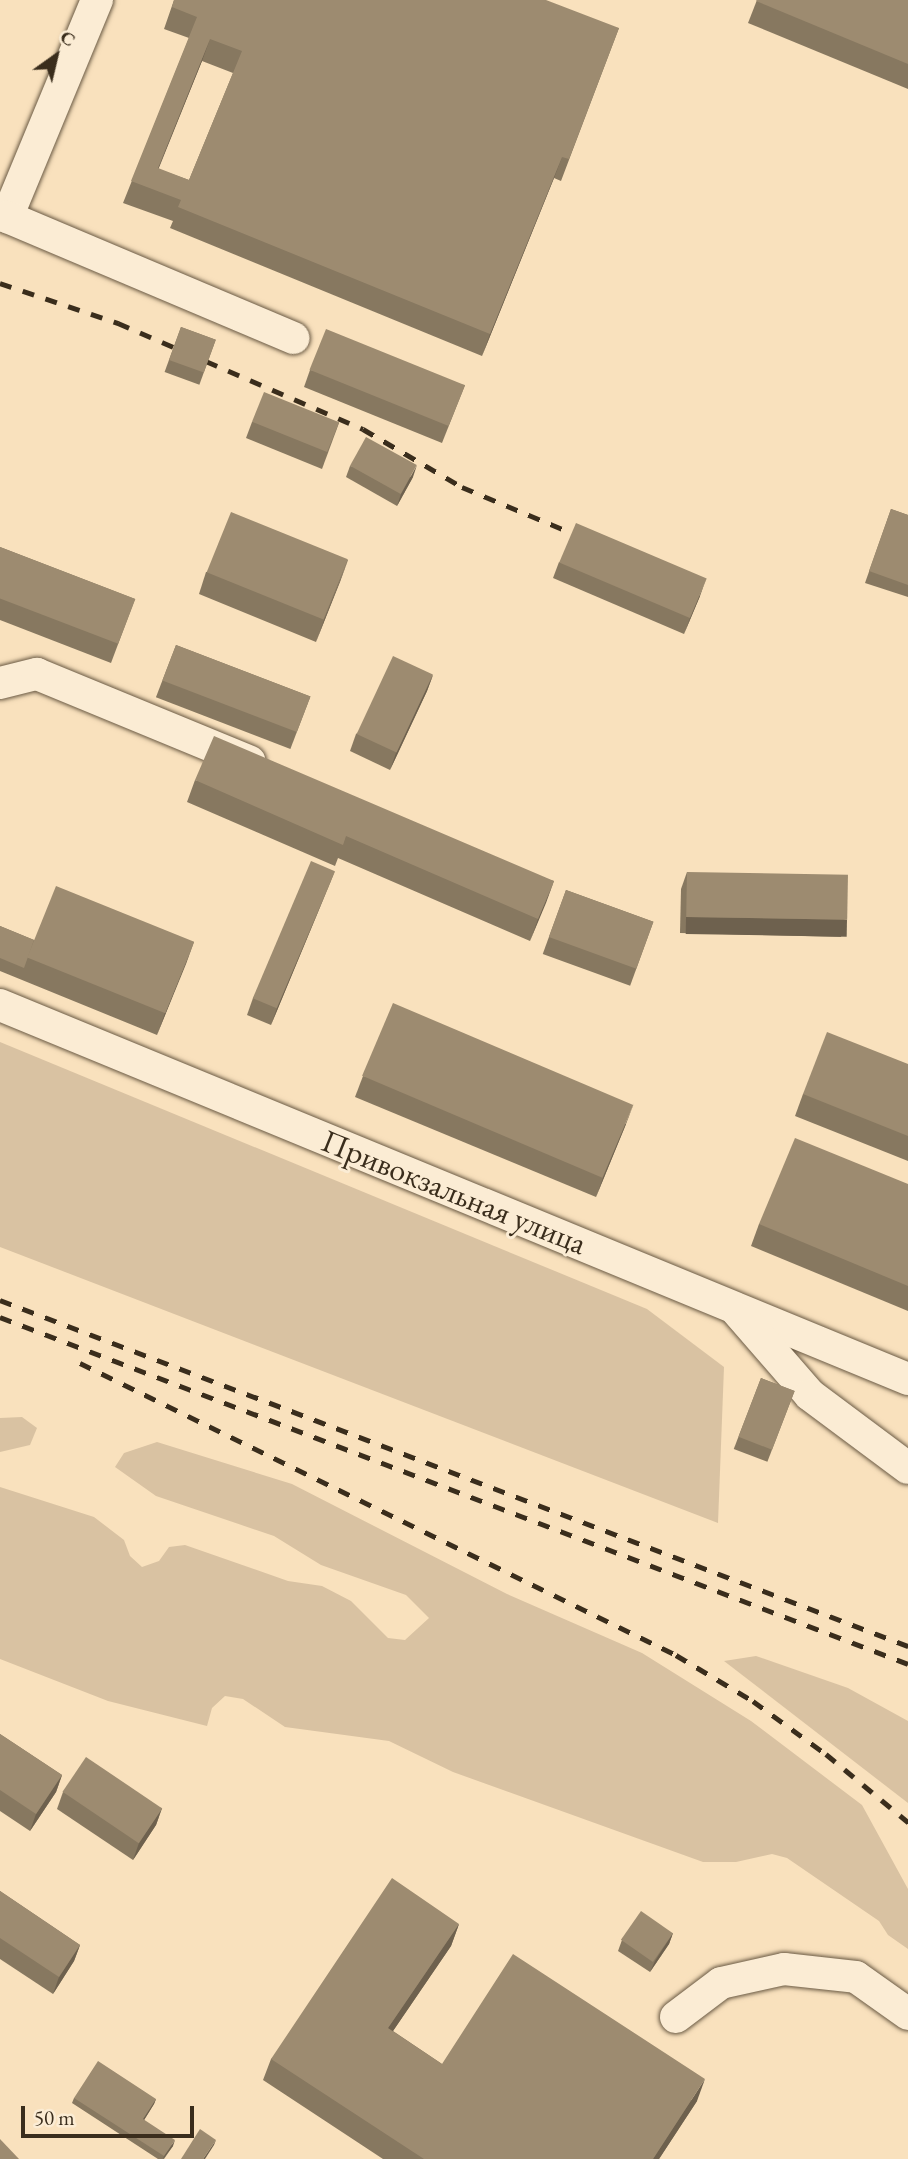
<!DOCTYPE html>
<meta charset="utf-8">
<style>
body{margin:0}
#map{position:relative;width:908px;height:2159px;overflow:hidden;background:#f9e1bd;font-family:"EB Garamond",serif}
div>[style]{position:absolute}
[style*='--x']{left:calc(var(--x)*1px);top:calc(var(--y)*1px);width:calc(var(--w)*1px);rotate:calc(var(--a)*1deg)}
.green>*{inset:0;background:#d9c2a2}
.roads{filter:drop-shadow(0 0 2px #6a5a44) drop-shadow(0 0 2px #6a5a44)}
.minor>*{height:32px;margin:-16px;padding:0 16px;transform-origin:16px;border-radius:16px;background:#fbecd4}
.rail>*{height:5px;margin-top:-2.5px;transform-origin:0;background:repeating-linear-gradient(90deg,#3a2d1c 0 12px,transparent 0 24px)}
.wall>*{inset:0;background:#877860;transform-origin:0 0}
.shaded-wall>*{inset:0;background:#6e614e;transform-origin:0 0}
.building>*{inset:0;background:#9d8b70;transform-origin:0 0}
span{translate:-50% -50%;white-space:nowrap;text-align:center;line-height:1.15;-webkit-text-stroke:6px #fbecd4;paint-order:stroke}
.street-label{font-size:32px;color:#3a2d1c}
.north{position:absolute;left:21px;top:21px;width:70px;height:70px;-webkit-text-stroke:5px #fbecd4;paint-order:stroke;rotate:34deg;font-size:19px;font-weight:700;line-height:28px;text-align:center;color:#3a2d1c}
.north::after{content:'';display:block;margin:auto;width:24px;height:32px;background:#3a2d1c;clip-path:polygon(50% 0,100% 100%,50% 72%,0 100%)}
.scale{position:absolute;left:21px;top:2106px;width:173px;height:32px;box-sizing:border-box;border:4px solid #3a2d1c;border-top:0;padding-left:9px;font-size:21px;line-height:24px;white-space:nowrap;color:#3a2d1c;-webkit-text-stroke:5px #fbecd4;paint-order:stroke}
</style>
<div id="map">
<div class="green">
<div style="clip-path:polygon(0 1042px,647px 1309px,724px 1367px,718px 1523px,0 1247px)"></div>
<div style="clip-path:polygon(22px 1417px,37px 1428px,30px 1445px,0 1452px,0 1418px)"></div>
<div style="clip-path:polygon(157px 1442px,292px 1484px,507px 1594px,642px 1653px,751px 1721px,862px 1805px,908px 1889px,908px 1949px,888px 1935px,879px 1921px,787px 1858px,772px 1854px,736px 1862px,703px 1862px,453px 1772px,389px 1741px,285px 1727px,243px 1699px,225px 1696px,212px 1708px,207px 1726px,108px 1701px,0 1659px,0 1487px,94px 1517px,124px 1540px,130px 1556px,142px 1567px,159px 1561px,169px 1547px,185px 1545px,288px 1581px,322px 1586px,351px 1601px,388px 1638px,405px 1640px,429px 1618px,406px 1595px,321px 1565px,274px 1536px,156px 1496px,115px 1467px,124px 1453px)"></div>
<div style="clip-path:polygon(756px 1656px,848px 1688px,908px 1721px,908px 1803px,724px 1661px)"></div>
</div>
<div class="roads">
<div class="minor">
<div style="--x:97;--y:0;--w:235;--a:112.5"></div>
<div style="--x:7;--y:217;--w:311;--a:22.9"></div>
<div style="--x:0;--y:683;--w:38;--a:-14"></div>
<div style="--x:37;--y:674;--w:230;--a:22.4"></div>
<div style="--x:0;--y:1005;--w:982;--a:22.39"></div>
<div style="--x:737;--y:1311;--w:111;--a:49"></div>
<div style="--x:810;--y:1395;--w:122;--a:36.7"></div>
<div style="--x:676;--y:2017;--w:56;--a:-37.1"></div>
<div style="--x:721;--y:1983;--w:65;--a:-12.5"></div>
<div style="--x:784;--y:1969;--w:72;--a:6.3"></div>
<div style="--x:856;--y:1977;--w:64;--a:35.4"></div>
</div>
</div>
<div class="rail">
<div style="--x:0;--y:283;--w:125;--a:18.7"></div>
<div style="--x:118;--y:323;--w:267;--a:23.4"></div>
<div style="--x:363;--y:429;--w:115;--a:30.4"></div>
<div style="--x:462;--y:487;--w:138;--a:22.7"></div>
<div style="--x:0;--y:1300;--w:972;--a:20.86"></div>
<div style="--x:0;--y:1317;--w:972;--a:20.91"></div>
<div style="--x:80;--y:1363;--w:664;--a:26.1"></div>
<div style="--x:676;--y:1655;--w:90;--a:30.9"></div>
<div style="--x:753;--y:1701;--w:90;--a:36"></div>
<div style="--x:826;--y:1754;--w:107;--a:39.7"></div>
</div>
<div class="wall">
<div style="clip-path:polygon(evenodd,174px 0,619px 28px,561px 181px,554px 178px,482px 356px,170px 228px,173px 221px,123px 203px,189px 38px,164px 29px,174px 0,202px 61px,233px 73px,189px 180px,158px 169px,202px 61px)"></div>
<div style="clip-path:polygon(757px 0,908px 0,908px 89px,748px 23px)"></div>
<div style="left:181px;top:327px;width:37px;height:48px;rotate:20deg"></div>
<div style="clip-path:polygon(310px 370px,465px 385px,442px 443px,304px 387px)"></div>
<div style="clip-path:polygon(252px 422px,339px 423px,322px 469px,246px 438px)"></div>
<div style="clip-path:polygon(350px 466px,413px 477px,397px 506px,346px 477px)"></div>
<div style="clip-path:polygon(891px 509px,908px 515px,908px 597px,865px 583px)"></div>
<div style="clip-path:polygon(0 547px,135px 599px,111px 663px,0 620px)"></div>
<div style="clip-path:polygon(348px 560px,316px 642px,199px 594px,206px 572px)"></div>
<div style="clip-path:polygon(559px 562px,700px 596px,684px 634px,553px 578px)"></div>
<div style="left:176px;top:645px;width:144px;height:56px;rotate:21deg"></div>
<div style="clip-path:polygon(433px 675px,427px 691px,390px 770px,350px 751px,356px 734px)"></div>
<div style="clip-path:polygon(195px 780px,554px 881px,530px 941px,338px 858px,335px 866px,187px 802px)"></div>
<div style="clip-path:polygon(335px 871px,271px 1025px,247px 1015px,253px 998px)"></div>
<div style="clip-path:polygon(687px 872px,847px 920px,841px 937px,680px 933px,681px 889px)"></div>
<div style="left:566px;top:890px;width:93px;height:68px;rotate:20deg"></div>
<div style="clip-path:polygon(0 926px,34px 940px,194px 942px,157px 1035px,0 971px)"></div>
<div style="clip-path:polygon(908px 1064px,908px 1161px,795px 1116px,803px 1094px)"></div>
<div style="clip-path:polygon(363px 1076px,626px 1124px,596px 1197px,355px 1097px)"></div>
<div style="clip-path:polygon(908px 1184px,908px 1311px,751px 1246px,759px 1224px)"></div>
<div style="left:761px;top:1378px;width:36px;height:76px;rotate:21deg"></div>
<div style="clip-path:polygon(0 1734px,62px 1775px,56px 1792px,30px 1831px,0 1811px)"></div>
<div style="clip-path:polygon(63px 1792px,162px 1808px,156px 1825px,133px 1860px,57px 1809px)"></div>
<div style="clip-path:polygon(0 1891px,80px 1945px,74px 1961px,53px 1994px,0 1959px)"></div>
<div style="clip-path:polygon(459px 1924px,451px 1946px,393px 2031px,442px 2064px,697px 2101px,659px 2159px,383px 2159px,263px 2080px,271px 2059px)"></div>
<div style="clip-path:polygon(673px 1933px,669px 1944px,650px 1972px,618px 1951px,622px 1940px)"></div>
<div style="clip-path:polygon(74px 2098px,156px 2099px,154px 2104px,144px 2120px,173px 2146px,164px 2159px,158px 2159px,72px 2103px)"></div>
</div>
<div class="shaded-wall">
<div style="clip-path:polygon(210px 39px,202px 61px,150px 190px,158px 168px)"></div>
<div style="clip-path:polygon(562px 157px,554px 178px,482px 356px,490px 334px)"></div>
<div style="clip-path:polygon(417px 465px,413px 477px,397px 506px,401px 494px)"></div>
<div style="clip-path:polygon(348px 560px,340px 582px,316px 642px,324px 620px)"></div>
<div style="clip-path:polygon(706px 579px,700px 596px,684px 634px,690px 618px)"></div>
<div style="clip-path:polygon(433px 675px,427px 691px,390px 770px,396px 753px)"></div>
<div style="clip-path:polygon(335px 871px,328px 888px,271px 1025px,277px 1008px)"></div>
<div style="clip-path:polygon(554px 881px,546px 903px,530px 941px,538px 919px)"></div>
<div style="left:686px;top:917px;width:161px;height:17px;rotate:1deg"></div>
<div style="clip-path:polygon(194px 942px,186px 964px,157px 1035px,165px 1013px)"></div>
<div style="clip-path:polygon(634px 1103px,626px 1124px,596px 1197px,604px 1175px)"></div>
<div style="clip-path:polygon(62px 1775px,56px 1792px,30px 1831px,36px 1814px)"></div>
<div style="clip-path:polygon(162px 1808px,156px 1825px,133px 1860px,139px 1843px)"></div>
<div style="clip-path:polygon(459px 1924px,451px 1946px,380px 2050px,388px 2028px)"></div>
<div style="clip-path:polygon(673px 1933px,669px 1944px,650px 1972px,655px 1961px)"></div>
<div style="clip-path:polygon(80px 1945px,74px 1961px,53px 1994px,59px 1977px)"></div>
<div style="clip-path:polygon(705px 2079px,697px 2101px,659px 2159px,653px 2159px)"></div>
<div style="clip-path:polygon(156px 2099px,154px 2104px,141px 2125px,143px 2119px)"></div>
<div style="clip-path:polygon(175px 2140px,173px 2146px,163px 2159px,164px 2156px)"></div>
<div style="clip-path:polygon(216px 2140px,214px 2145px,205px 2159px,203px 2159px)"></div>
</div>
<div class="building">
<div style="clip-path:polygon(evenodd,174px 0,546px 0,619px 28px,569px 159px,562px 157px,490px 334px,178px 207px,181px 200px,131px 181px,197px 17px,172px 7px,174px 0,210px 39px,242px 51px,189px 180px,158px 168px,210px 39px)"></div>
<div style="clip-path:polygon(757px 0,908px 0,908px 64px,756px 1px)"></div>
<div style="left:181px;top:327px;width:37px;height:35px;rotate:20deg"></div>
<div style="left:326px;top:329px;width:150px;height:44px;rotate:22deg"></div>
<div style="left:264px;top:392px;width:81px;height:32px;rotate:22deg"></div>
<div style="left:366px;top:437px;width:58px;height:33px;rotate:29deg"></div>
<div style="clip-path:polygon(891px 509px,908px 515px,908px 585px,869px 571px)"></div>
<div style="left:231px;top:512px;width:126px;height:65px;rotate:22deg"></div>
<div style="left:576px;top:523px;width:142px;height:43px;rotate:23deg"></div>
<div style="left:0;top:547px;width:145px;height:48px;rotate:21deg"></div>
<div style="left:176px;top:645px;width:144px;height:38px;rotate:21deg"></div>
<div style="left:393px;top:656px;width:44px;height:86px;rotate:25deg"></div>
<div style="clip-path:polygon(214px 736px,554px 881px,538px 919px,346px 836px,343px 845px,195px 780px)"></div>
<div style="left:311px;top:861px;width:26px;height:149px;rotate:23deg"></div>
<div style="left:687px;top:872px;width:161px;height:45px;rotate:1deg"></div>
<div style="left:56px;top:886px;width:149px;height:77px;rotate:22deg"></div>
<div style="left:566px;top:890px;width:93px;height:50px;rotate:20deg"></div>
<div style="clip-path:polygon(0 926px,34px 940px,24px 968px,0 958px)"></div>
<div style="left:393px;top:1003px;width:261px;height:79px;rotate:23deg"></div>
<div style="clip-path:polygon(827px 1032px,908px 1064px,908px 1136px,803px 1094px)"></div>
<div style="clip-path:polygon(795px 1138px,908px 1184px,908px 1286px,759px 1224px)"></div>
<div style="left:761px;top:1378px;width:36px;height:63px;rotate:21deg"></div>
<div style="clip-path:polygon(0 1734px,62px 1775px,36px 1814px,0 1790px)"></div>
<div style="left:86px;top:1757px;width:92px;height:42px;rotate:34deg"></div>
<div style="clip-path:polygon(392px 1878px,459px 1924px,388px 2028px,442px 2064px,513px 1954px,705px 2079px,653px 2159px,424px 2159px,271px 2059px)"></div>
<div style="clip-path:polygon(0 1891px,80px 1945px,59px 1977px,0 1938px)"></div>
<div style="left:641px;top:1911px;width:39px;height:35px;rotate:35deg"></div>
<div style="clip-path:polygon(98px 2061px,156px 2099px,143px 2119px,175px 2140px,164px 2156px,74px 2098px)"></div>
<div style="clip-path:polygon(200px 2129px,216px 2140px,203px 2159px,181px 2159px)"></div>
<div style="clip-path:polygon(0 2139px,19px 2159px,0 2159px)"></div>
</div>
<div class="street-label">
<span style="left:454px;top:1192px;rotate:22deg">Привокзальная улица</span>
</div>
<div class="north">С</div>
<div class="scale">50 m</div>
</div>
